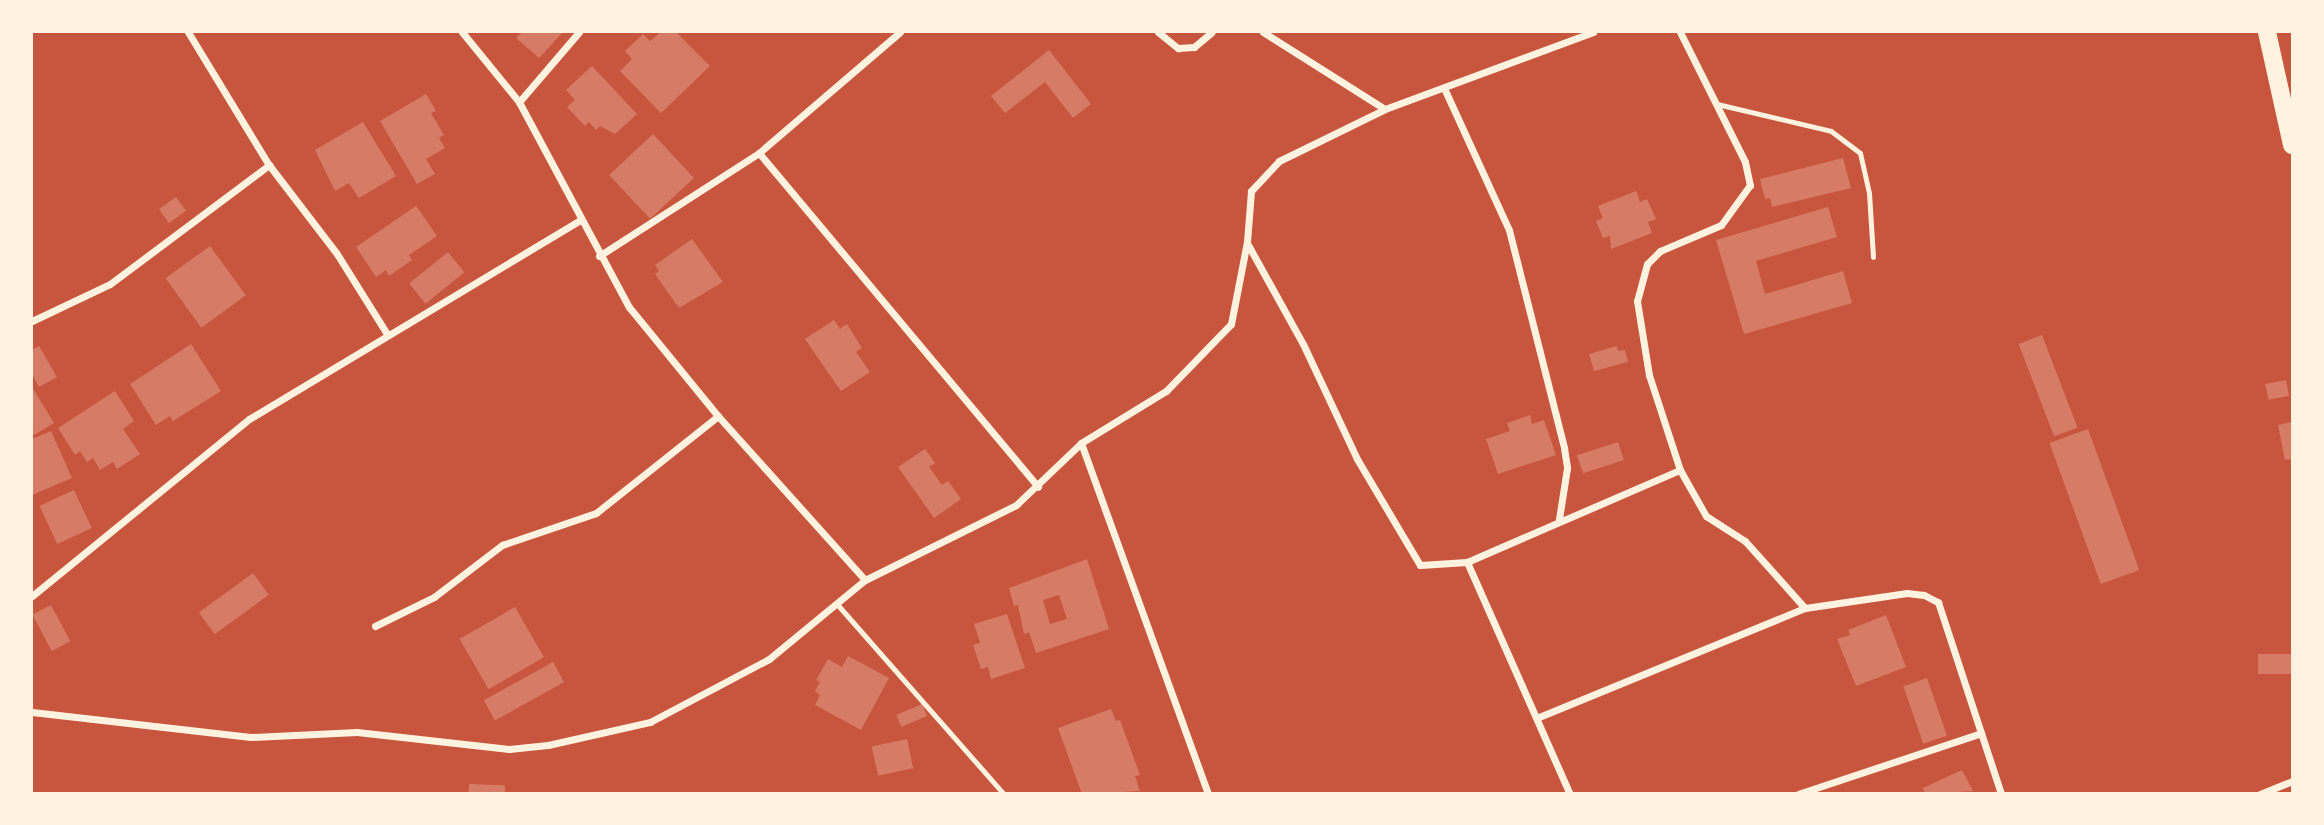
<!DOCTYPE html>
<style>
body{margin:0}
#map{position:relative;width:2324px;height:825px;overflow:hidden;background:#c8553d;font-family:"Fira Sans",sans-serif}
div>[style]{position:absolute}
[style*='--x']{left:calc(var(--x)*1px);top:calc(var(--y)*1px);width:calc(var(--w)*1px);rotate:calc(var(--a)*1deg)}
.building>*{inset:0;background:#d67c66;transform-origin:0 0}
.service>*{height:5px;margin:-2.5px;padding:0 2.5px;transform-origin:2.5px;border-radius:2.5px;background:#fff3e0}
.minor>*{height:7px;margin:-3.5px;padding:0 3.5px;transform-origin:3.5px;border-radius:3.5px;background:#fff3e0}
.primary>*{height:18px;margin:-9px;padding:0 9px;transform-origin:9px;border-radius:9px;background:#fff3e0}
span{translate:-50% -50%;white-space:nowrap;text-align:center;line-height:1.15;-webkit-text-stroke:7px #fff3e0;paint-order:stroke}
.frame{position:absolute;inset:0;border:33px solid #fff3e0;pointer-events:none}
</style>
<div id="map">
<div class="building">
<div style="clip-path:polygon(522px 32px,563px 32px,539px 58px,516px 38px)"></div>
<div style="clip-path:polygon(661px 32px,676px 32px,710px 66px,661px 113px,620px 71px,632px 59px,625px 51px,643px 34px,650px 41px)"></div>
<div style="clip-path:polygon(1049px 50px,1091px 104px,1073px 118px,1045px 82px,1005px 113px,991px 96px)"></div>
<div style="clip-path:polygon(592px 66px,637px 114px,615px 134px,600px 126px,596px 130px,589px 122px,585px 126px,567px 107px,575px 100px,566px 90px)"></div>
<div style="clip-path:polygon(426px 94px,436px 111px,431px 113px,444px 135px,439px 138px,445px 148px,426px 159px,435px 174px,417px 184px,380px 121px)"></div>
<div style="clip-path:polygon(363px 122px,396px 176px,359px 198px,349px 183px,335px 191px,315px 150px)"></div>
<div style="left:653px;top:134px;width:60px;height:60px;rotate:47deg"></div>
<div style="clip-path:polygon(1843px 158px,1851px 188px,1772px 207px,1770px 198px,1765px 199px,1760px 179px)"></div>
<div style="clip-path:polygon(1636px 191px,1640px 202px,1647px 199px,1656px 219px,1648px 222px,1652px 233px,1611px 249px,1610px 236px,1603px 238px,1596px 221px,1603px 218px,1598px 206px)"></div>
<div style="left:176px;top:197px;width:17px;height:21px;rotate:54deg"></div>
<div style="clip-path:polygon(416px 206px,437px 236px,409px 255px,412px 260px,389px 276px,386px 270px,376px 277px,356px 247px)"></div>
<div style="clip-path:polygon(1828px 207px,1837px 237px,1756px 261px,1765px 294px,1843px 271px,1852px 303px,1744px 334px,1716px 240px)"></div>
<div style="clip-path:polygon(692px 239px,723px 282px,679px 308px,655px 274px,659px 271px,655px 265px)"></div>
<div style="left:210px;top:246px;width:61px;height:55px;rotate:54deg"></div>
<div style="left:448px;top:252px;width:26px;height:50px;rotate:51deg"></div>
<div style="clip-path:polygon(834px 320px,840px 329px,847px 324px,862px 348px,856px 352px,870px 372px,841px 391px,805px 339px)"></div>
<div style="left:2042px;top:335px;width:99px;height:25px;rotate:69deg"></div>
<div style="clip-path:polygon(191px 344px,221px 391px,173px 421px,170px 416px,156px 425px,130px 384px)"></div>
<div style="clip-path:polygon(39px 346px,57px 377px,39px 387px,32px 374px,32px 350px)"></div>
<div style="clip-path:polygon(1617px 346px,1618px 351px,1625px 350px,1628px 362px,1594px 371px,1589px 354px)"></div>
<div style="left:2286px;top:380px;width:16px;height:21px;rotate:79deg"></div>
<div style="clip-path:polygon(32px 387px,54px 423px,34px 435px,32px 431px)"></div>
<div style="clip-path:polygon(115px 391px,134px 421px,123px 429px,140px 454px,117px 469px,113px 462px,100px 470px,93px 458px,87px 462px,80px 451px,75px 455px,58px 428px)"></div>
<div style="clip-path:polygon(1530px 415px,1532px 424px,1544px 420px,1556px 455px,1498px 474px,1486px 439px,1510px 431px,1507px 423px)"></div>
<div style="clip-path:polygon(2292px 422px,2292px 459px,2285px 460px,2278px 425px)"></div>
<div style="left:2088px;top:429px;width:150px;height:41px;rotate:70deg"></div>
<div style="clip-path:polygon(51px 431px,72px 478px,32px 495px,32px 439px)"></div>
<div style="left:1618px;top:442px;width:19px;height:43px;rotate:72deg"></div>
<div style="clip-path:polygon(925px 449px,935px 463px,929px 467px,942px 485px,948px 481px,961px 499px,934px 518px,898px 467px)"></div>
<div style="left:74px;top:490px;width:42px;height:38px;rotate:65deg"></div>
<div style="clip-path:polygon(evenodd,1087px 559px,1109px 629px,1036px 653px,1029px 632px,1024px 634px,1018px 605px,1014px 606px,1009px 588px,1087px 559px,1059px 595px,1067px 619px,1050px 624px,1043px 600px,1059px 595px)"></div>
<div style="left:253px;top:573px;width:27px;height:67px;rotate:54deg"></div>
<div style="left:51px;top:605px;width:41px;height:21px;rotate:62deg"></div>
<div style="left:515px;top:607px;width:58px;height:64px;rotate:60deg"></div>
<div style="clip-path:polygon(1007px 614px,1025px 668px,991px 679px,988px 667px,981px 669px,973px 645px,980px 643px,974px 624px)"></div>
<div style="clip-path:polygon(1886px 615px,1906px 667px,1856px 686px,1837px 639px,1850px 635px,1848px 630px)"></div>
<div style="left:2292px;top:654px;width:20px;height:34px;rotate:90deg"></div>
<div style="clip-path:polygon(848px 656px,889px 678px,861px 730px,815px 705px,820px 695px,815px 691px,820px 682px,816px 680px,828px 659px,842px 667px)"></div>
<div style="left:553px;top:662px;width:23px;height:79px;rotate:61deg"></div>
<div style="left:1927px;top:678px;width:61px;height:25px;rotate:71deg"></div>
<div style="left:922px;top:704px;width:13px;height:28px;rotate:67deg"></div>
<div style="clip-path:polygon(1111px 709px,1116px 721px,1120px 720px,1140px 775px,1135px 776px,1140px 791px,1082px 794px,1058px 728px)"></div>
<div style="left:907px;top:739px;width:30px;height:36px;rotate:78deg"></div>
<div style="clip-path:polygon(1962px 770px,1973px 791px,1925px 794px,1923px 788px)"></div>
<div style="left:469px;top:784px;width:36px;height:10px;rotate:2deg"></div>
</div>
<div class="service">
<div style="--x:1717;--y:104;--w:117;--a:13.3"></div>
<div style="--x:1831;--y:131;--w:36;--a:37"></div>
<div style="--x:1860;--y:153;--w:41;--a:77.3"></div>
<div style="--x:1869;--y:193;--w:64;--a:86.4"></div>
<div style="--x:836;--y:603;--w:254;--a:48.7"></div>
</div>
<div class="minor">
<div style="--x:188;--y:32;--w:156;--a:58.7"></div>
<div style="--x:269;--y:165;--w:112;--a:52.6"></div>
<div style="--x:337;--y:254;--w:94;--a:58"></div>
<div style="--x:462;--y:32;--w:90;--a:50.8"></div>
<div style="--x:519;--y:102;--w:233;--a:61.8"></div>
<div style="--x:629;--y:307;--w:141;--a:50.8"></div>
<div style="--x:718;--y:416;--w:220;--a:48.1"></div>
<div style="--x:900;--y:32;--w:186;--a:139.4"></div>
<div style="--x:759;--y:153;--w:435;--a:50.1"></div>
<div style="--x:1158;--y:32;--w:26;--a:39"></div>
<div style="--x:1178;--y:48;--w:16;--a:-4"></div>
<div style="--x:1194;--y:47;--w:23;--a:-40"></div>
<div style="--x:1263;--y:32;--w:144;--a:32.3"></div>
<div style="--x:1680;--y:32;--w:145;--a:63.4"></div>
<div style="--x:1745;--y:162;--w:24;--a:78"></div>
<div style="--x:1750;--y:185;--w:49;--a:125.9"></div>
<div style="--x:1721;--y:225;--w:66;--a:156.9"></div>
<div style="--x:1660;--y:251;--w:18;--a:135"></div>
<div style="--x:1647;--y:264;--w:38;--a:105"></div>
<div style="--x:1637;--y:301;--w:75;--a:80.8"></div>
<div style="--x:1649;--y:375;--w:100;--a:71.9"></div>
<div style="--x:1680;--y:470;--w:53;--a:60.5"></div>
<div style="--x:1706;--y:516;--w:46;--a:32.7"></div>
<div style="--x:1745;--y:541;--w:90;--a:48.2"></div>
<div style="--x:1444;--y:88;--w:156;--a:65.4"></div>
<div style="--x:1509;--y:230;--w:225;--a:75.8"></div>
<div style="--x:1564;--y:448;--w:20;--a:81"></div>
<div style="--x:1567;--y:468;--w:52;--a:98.9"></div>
<div style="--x:519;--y:102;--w:92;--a:-49.4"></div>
<div style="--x:1247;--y:243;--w:115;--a:61"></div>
<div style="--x:1303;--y:344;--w:127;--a:64.8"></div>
<div style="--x:1357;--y:459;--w:123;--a:59.3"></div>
<div style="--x:1420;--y:565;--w:47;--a:-3.7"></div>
<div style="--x:1467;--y:562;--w:232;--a:-23.4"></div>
<div style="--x:599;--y:256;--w:190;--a:-32.8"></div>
<div style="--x:32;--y:321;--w:86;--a:-25.4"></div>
<div style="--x:110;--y:284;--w:199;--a:-36.8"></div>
<div style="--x:1081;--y:443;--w:373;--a:70.1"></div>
<div style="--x:1467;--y:562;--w:254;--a:66.1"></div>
<div style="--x:32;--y:596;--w:280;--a:-39.2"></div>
<div style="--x:249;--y:419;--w:385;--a:-31"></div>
<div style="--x:375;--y:626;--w:66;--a:-26.2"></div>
<div style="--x:434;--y:597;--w:86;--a:-37.4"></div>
<div style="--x:502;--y:545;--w:99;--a:-18.8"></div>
<div style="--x:596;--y:513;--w:156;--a:-38.5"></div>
<div style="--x:32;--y:712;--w:220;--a:6.5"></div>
<div style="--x:251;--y:737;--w:106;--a:-2.7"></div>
<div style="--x:357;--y:732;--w:153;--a:6.4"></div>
<div style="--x:509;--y:749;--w:39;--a:-6"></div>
<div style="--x:548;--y:745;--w:105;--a:-12.7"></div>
<div style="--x:650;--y:722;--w:135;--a:-27.9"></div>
<div style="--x:769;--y:659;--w:124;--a:-39.5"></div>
<div style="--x:865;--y:580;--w:169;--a:-26.4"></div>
<div style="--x:1016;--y:505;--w:90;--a:-43.6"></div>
<div style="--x:1081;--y:443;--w:100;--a:-31.5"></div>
<div style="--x:1166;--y:391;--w:93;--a:-45.9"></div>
<div style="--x:1231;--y:324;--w:84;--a:-79"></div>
<div style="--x:1247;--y:242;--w:51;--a:-85.5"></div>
<div style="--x:1251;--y:191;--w:41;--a:-47"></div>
<div style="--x:1279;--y:161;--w:118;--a:-26.1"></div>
<div style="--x:1385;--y:109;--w:222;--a:-20.3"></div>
<div style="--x:1539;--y:717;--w:287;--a:-22.3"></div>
<div style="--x:1805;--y:608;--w:103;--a:-8.4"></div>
<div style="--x:1907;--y:593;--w:17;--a:7"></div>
<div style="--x:1924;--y:595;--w:16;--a:27"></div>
<div style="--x:1938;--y:602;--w:202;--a:71.8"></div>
<div style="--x:1798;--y:794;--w:193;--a:-18.4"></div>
<div style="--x:2260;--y:794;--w:35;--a:-22"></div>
</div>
<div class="primary">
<div style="--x:2267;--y:32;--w:116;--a:77.5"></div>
</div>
<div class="frame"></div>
</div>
